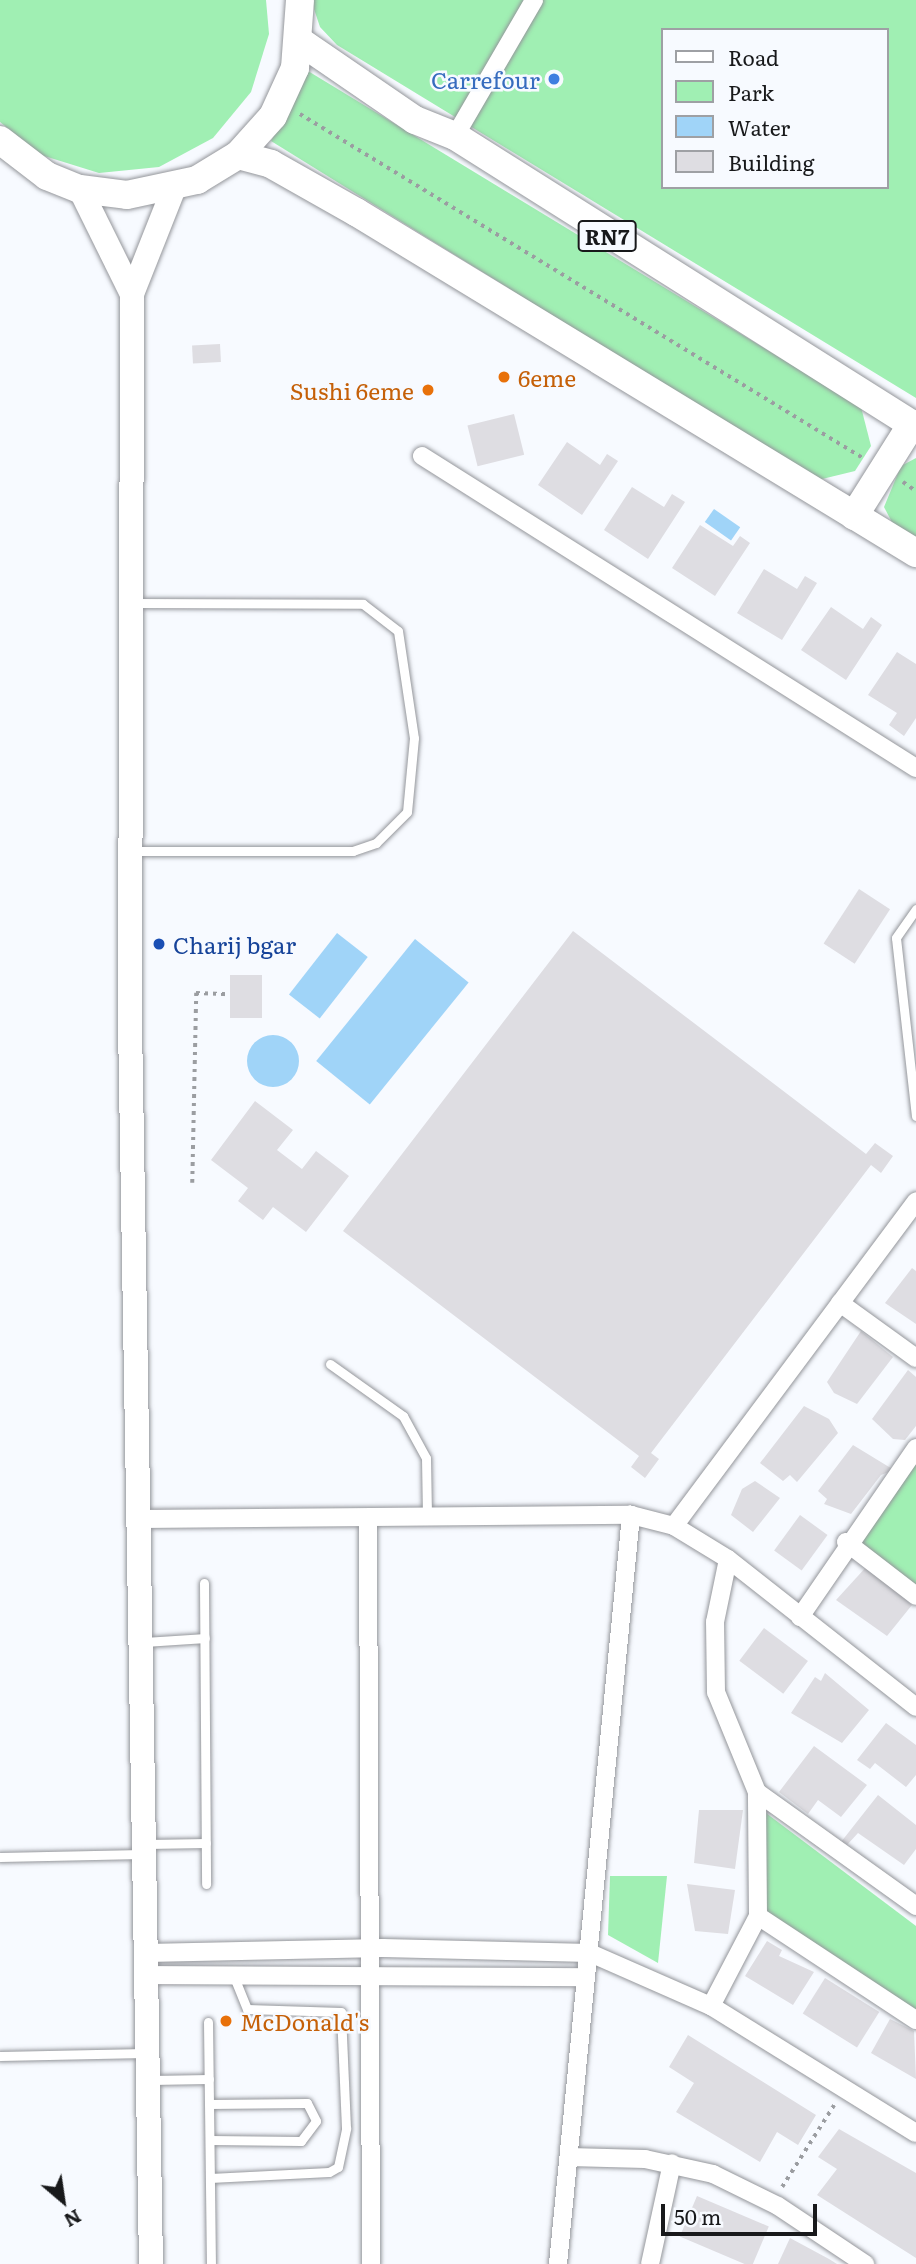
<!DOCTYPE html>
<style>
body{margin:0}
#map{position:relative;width:916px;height:2264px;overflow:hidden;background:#f7faff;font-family:Literata,serif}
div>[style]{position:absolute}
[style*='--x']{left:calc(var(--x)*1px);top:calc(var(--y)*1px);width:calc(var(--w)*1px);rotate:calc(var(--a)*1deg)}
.green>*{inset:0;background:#a0efb3}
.water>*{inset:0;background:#a0d4f8;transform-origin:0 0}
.round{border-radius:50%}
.building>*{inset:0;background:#dedde2;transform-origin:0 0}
.path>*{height:3.5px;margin-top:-1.75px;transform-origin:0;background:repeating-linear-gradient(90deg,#9b9da1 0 3.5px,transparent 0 8.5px)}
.roads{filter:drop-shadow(0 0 2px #94969b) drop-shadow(0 0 2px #94969b)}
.lane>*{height:9px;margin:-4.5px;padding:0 4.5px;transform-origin:4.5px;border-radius:4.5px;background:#fff}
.street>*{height:18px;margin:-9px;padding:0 9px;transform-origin:9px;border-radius:9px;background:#fff}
.secondary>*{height:24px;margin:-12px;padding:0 12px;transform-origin:12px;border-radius:12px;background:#fff}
.primary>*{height:28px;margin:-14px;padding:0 14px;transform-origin:14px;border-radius:14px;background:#fff}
.dots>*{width:19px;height:19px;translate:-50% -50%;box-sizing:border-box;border:4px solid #f7faff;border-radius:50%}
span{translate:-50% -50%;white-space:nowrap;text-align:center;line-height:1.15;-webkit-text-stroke:5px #f7faff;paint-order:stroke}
.shield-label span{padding:2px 5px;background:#f7faff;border:2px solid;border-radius:5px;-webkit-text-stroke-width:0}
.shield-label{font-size:21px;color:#18191b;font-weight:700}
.shop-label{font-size:23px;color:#366cbe}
.right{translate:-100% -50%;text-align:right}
.food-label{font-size:23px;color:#c56008}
.left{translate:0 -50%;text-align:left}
.transit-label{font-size:23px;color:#164399}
.legend{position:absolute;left:661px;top:28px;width:228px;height:161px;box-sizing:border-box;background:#f7faff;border:2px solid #9ea0a4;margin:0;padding:9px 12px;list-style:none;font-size:21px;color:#18191b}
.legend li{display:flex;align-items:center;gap:14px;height:35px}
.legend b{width:35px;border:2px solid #9ea0a4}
.north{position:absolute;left:28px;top:2166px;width:70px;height:70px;-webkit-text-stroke:5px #f7faff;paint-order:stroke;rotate:151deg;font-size:19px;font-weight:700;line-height:28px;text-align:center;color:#18191b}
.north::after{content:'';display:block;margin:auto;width:24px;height:32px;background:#18191b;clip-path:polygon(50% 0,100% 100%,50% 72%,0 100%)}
.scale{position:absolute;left:661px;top:2204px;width:156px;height:32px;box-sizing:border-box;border:4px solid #18191b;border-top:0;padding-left:9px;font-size:21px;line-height:24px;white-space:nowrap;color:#18191b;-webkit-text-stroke:5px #f7faff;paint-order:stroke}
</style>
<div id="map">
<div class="green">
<div style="clip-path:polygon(0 0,266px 0,269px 34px,251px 92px,213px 138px,159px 167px,99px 173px,41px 155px,0 122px)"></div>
<div style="clip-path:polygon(evenodd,311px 0,916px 0,916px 398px,337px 45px,320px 27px,311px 0,662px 30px,886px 30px,886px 187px,662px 187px,662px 30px)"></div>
<div style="clip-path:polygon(308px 71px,861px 407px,871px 446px,855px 471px,818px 480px,271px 141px)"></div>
<div style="clip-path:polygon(916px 458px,916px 541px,895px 528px,884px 507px,901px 466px)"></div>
<div style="clip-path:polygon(916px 1456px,916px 1588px,851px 1541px)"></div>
<div style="clip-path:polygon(754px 1804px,916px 1926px,916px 2013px,753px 1913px)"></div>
<div style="clip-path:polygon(610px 1876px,667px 1876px,658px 1963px,608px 1935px)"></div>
</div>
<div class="water">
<div style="left:714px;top:509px;width:32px;height:16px;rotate:35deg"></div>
<div style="left:337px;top:933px;width:39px;height:78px;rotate:38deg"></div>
<div style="left:415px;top:939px;width:69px;height:157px;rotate:39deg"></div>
<div class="round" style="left:247px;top:1035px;width:52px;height:52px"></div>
</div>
<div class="building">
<div style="left:220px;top:344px;width:18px;height:28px;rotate:87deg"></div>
<div style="left:514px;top:414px;width:42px;height:48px;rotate:76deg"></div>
<div style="clip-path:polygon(567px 442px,600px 465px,607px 454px,618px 461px,582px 515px,538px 485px)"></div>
<div style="clip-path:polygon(632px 487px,664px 507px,672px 494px,685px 502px,648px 559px,604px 530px)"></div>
<div style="clip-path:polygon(700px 525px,733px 546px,740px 536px,750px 543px,715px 596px,672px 568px)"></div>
<div style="clip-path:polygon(764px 569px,797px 589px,805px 576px,817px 583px,782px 640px,737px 613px)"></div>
<div style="clip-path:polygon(831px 607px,863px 629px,871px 617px,882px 625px,846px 680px,801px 650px)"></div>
<div style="clip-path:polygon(897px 652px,916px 664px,916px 718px,904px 736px,889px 725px,897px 713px,868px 695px)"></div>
<div style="left:859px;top:889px;width:37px;height:65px;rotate:33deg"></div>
<div style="clip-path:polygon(573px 931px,866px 1154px,875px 1143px,893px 1156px,881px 1173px,871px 1165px,651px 1453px,659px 1459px,645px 1478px,631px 1467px,639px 1456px,343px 1231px)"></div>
<div style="left:230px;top:975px;width:32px;height:43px"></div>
<div style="clip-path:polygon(255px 1101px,293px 1130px,277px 1150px,302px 1169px,316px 1151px,349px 1176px,306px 1232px,273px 1207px,263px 1220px,238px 1201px,248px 1188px,211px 1160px)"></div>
<div style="clip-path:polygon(912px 1268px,916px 1271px,916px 1324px,885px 1303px)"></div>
<div style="clip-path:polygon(861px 1331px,893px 1357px,857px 1404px,834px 1393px,827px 1382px)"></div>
<div style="clip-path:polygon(908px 1370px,916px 1377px,916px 1426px,905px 1440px,893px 1439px,872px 1419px)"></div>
<div style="clip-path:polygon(804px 1406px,829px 1419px,838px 1433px,797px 1482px,790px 1475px,783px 1481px,760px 1463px)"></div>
<div style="clip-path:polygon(853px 1445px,894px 1470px,881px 1475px,851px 1514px,824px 1504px,827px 1499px,818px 1491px)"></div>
<div style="clip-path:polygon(755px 1481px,780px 1498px,753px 1532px,731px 1515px,742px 1489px)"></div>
<div style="left:800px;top:1515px;width:34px;height:44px;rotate:36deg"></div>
<div style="clip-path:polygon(867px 1566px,912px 1605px,887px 1636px,836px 1600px)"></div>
<div style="left:764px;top:1628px;width:55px;height:41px;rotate:37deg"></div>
<div style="clip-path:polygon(825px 1673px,869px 1710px,842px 1743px,791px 1713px,815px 1677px,821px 1681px)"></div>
<div style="clip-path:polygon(886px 1723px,916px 1745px,916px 1775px,906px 1787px,875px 1763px,870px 1769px,857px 1760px)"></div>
<div style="clip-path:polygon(814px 1746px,867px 1785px,841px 1817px,818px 1800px,808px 1814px,779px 1792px)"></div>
<div style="clip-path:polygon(878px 1795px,916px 1825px,916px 1849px,904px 1865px,858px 1833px,847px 1845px,841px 1842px)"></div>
<div style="clip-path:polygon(699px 1810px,743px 1810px,735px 1869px,694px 1863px)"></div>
<div style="clip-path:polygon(687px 1884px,735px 1890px,728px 1934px,695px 1931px)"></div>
<div style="clip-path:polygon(767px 1941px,782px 1950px,779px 1956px,814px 1972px,793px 2005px,745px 1976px)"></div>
<div style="left:825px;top:1978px;width:64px;height:42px;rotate:32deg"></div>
<div style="clip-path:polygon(890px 2019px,914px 2031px,916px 2079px,871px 2053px)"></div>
<div style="clip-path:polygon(688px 2035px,816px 2115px,798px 2145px,777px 2132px,760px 2162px,676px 2112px,694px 2083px,669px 2067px)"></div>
<div style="clip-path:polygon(839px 2129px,916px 2173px,916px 2258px,817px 2195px,837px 2169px,818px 2157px)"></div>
<div style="left:697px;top:2196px;width:78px;height:44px;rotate:23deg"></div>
<div style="clip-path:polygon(790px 2238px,829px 2259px,837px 2264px,778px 2264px)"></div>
</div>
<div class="path">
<div style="--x:300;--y:114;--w:660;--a:31.43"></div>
<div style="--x:903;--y:482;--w:16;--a:35"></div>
<div style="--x:192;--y:1183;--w:190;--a:-88.8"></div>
<div style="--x:196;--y:993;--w:34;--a:2"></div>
<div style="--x:782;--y:2187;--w:97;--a:-57.6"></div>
</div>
<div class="roads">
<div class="lane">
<div style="--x:132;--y:603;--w:231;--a:0.2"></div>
<div style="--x:363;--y:604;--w:44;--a:37.6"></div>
<div style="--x:398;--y:631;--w:108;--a:81.5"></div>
<div style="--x:414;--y:738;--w:74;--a:95.4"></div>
<div style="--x:407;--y:812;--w:44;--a:135"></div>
<div style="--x:376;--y:843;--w:24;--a:161"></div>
<div style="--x:353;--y:851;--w:220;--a:180"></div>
<div style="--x:916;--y:909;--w:35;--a:125"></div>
<div style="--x:896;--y:938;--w:179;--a:83.6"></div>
<div style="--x:330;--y:1364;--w:90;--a:35.5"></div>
<div style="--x:403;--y:1416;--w:48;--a:61.3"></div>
<div style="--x:426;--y:1458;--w:59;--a:89"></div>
<div style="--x:204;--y:1583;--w:301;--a:89.6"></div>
<div style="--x:145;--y:1642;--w:60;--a:-3.8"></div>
<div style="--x:147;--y:1844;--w:59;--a:-1"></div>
<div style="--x:0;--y:1857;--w:142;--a:-1.2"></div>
<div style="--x:208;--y:2022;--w:242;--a:89.3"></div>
<div style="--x:0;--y:2056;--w:145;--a:-1.2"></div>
<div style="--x:151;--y:2080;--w:58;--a:-1"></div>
<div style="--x:209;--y:2104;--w:98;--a:-0.6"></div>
<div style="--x:307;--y:2103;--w:20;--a:63"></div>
<div style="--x:316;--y:2121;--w:25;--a:127"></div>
<div style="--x:301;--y:2141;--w:91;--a:-179.4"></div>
<div style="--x:210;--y:2178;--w:119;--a:-2.9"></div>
<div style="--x:329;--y:2172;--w:10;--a:-29"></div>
<div style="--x:338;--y:2167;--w:40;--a:-78"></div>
<div style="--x:346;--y:2128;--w:116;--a:-92.5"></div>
<div style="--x:341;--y:2012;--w:94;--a:-178.2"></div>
<div style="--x:247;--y:2009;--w:37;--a:-112"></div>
</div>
<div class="street">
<div style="--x:455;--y:136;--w:157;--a:-59.8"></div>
<div style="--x:422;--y:456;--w:584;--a:32.28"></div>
<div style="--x:840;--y:1303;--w:94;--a:35.9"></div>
<div style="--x:368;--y:1518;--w:746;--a:89.77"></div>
<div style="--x:141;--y:1519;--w:490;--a:-0.5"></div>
<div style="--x:631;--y:1515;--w:44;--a:14.3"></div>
<div style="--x:674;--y:1526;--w:63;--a:31.4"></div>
<div style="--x:728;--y:1559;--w:239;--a:38.2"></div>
<div style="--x:674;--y:1526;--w:405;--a:-53.3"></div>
<div style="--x:846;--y:1542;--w:88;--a:37.6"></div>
<div style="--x:800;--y:1617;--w:205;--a:-55.5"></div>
<div style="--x:757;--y:1792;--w:196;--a:35.6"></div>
<div style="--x:758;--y:1916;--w:189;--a:33.4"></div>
<div style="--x:146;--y:1953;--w:237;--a:-1.2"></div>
<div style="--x:383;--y:1948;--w:207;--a:1.4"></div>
<div style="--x:590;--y:1953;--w:132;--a:23.7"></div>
<div style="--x:711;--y:2006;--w:241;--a:31.8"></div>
<div style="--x:147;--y:1975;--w:439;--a:0.3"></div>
<div style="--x:711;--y:2006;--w:102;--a:-62.4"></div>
<div style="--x:758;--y:1916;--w:124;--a:-90.5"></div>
<div style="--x:757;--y:1792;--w:108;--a:-112.3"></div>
<div style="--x:716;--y:1692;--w:70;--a:-90.8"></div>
<div style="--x:715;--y:1622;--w:64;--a:-78.3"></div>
<div style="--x:569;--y:2157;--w:76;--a:1.5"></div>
<div style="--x:645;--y:2159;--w:70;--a:12.4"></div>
<div style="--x:713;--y:2174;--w:72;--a:26.2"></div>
<div style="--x:778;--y:2206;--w:105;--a:33.7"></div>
<div style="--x:558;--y:2264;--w:753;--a:-84.43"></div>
<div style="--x:650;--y:2264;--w:103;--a:-77.7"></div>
</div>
<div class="secondary">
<div style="--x:80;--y:189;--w:117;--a:63.7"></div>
<div style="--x:151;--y:2264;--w:1239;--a:-90.97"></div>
<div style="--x:130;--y:1025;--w:731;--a:-89.84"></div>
<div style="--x:132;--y:294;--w:114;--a:-68.4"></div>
</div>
<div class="primary">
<div style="--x:301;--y:42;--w:138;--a:34.4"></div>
<div style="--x:415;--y:120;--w:43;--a:21.8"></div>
<div style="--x:455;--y:136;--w:545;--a:32.26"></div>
<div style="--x:0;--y:140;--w:59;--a:37.5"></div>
<div style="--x:47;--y:176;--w:35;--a:22"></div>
<div style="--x:80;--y:189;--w:47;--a:7.3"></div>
<div style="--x:127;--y:195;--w:72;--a:-12.1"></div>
<div style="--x:197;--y:180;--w:48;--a:-31.4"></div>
<div style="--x:238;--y:155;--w:52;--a:-48.1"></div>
<div style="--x:273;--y:116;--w:53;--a:-65.4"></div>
<div style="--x:295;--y:68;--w:68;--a:-85.8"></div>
<div style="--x:238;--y:155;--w:34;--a:15"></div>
<div style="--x:271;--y:164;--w:98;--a:29.5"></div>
<div style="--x:356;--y:212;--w:656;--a:31.34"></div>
<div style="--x:854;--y:516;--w:109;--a:-57.8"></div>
</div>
</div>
<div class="dots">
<div style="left:554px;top:79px;background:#3f7fe0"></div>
<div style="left:504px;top:377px;background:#e8710a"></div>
<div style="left:428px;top:390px;background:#e8710a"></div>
<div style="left:159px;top:944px;background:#1a4fb4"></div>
<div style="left:226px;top:2021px;background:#e8710a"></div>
</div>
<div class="shield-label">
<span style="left:607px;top:236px">RN7</span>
</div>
<div class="shop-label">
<span class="right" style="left:540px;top:79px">Carrefour</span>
</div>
<div class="food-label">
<span class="left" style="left:518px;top:377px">6eme</span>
<span class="right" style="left:414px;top:390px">Sushi 6eme</span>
<span class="left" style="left:240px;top:2021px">McDonald's</span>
</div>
<div class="transit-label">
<span class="left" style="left:173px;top:944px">Charij bgar</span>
</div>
<ul class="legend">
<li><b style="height:9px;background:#fff"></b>Road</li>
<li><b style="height:19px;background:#a0efb3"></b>Park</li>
<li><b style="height:19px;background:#a0d4f8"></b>Water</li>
<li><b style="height:19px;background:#dedde2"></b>Building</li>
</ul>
<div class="north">N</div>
<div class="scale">50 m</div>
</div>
